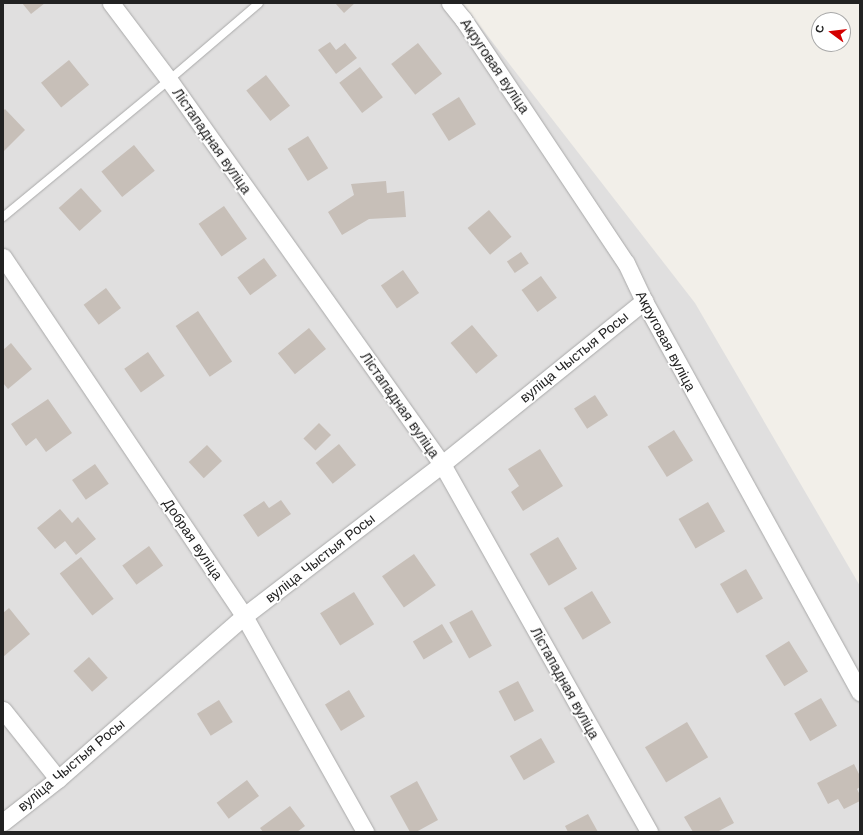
<!DOCTYPE html>
<meta charset="utf-8">
<style>
body{margin:0}
#map{position:relative;width:863px;height:835px;overflow:hidden;background:#f2efe9;font-family:"Work Sans",sans-serif}
div>[style]{position:absolute}
[style*='--x']{left:calc(var(--x)*1px);top:calc(var(--y)*1px);width:calc(var(--w)*1px);rotate:calc(var(--a)*1deg)}
.residential>*{inset:0;background:#e0dfdf}
.building>*{inset:0;background:#c7bfb8;transform-origin:0 0}
.roads{filter:drop-shadow(0 0 1px #a9a9a9) drop-shadow(0 0 1px #a9a9a9)}
.lane>*{height:8px;margin:-4px;padding:0 4px;transform-origin:4px;border-radius:4px;background:#fff}
.street>*{height:17px;margin:-8.5px;padding:0 8.5px;transform-origin:8.5px;border-radius:8.5px;background:#fff}
span{translate:-50% -50%;white-space:nowrap;text-align:center;line-height:1.15;-webkit-text-stroke:3.5px #fff;paint-order:stroke}
.street-label{font-size:14px;color:#222}
.frame{position:absolute;inset:0;border:4px solid #222;pointer-events:none}
.north{position:absolute;left:811px;top:12px;width:40px;height:40px;box-sizing:border-box;background:#fff;border:1px solid #a7a7a7;border-radius:50%;rotate:285deg;font-size:11px;font-weight:700;line-height:16px;text-align:center;color:#222}
.north::after{content:'';display:block;margin:auto;width:14px;height:18px;background:#d40000;clip-path:polygon(50% 0,100% 100%,50% 72%,0 100%)}
</style>
<div id="map">
<div class="residential">
<div style="clip-path:polygon(3px 3px,462px 3px,695px 303px,860px 586px,860px 832px,3px 832px)"></div>
</div>
<div class="building">
<div style="clip-path:polygon(22px 3px,45px 3px,31px 14px)"></div>
<div style="clip-path:polygon(335px 3px,355px 3px,344px 13px)"></div>
<div style="clip-path:polygon(330px 42px,336px 50px,345px 43px,357px 58px,336px 74px,318px 50px)"></div>
<div style="left:418px;top:43px;width:39px;height:34px;rotate:52deg"></div>
<div style="left:69px;top:60px;width:32px;height:36px;rotate:51deg"></div>
<div style="left:360px;top:67px;width:38px;height:26px;rotate:53deg"></div>
<div style="left:266px;top:75px;width:39px;height:25px;rotate:52deg"></div>
<div style="left:459px;top:97px;width:32px;height:32px;rotate:58deg"></div>
<div style="clip-path:polygon(5px 109px,25px 130px,3px 152px,3px 111px)"></div>
<div style="left:308px;top:136px;width:38px;height:24px;rotate:58deg"></div>
<div style="left:134px;top:145px;width:33px;height:42px;rotate:51deg"></div>
<div style="clip-path:polygon(386px 181px,387px 193px,404px 191px,406px 217px,369px 219px,342px 235px,328px 212px,354px 195px,351px 184px)"></div>
<div style="left:81px;top:188px;width:31px;height:30px;rotate:48deg"></div>
<div style="left:224px;top:206px;width:40px;height:31px;rotate:55deg"></div>
<div style="left:489px;top:210px;width:35px;height:28px;rotate:50deg"></div>
<div style="left:521px;top:252px;width:14px;height:17px;rotate:56deg"></div>
<div style="left:264px;top:258px;width:22px;height:33px;rotate:54deg"></div>
<div style="left:403px;top:270px;width:28px;height:27px;rotate:55deg"></div>
<div style="left:541px;top:276px;width:27px;height:24px;rotate:54deg"></div>
<div style="left:106px;top:288px;width:25px;height:28px;rotate:53deg"></div>
<div style="left:198px;top:311px;width:61px;height:27px;rotate:56deg"></div>
<div style="left:472px;top:325px;width:40px;height:28px;rotate:50deg"></div>
<div style="left:309px;top:328px;width:27px;height:40px;rotate:51deg"></div>
<div style="clip-path:polygon(11px 343px,32px 369px,8px 389px,3px 383px,3px 350px)"></div>
<div style="left:148px;top:352px;width:29px;height:29px;rotate:55deg"></div>
<div style="left:595px;top:395px;width:24px;height:25px;rotate:57deg"></div>
<div style="clip-path:polygon(48px 399px,72px 433px,46px 452px,36px 438px,26px 446px,11px 424px)"></div>
<div style="left:319px;top:423px;width:17px;height:22px;rotate:45deg"></div>
<div style="left:674px;top:430px;width:36px;height:31px;rotate:58deg"></div>
<div style="left:339px;top:444px;width:27px;height:30px;rotate:51deg"></div>
<div style="left:207px;top:445px;width:22px;height:25px;rotate:47deg"></div>
<div style="clip-path:polygon(540px 449px,563px 486px,523px 511px,511px 492px,519px 486px,508px 469px)"></div>
<div style="left:95px;top:464px;width:24px;height:28px;rotate:55deg"></div>
<div style="clip-path:polygon(281px 500px,291px 514px,258px 537px,243px 515px,264px 501px,269px 508px)"></div>
<div style="left:708px;top:502px;width:34px;height:34px;rotate:60deg"></div>
<div style="clip-path:polygon(60px 509px,72px 523px,78px 517px,96px 539px,76px 555px,65px 541px,55px 549px,37px 528px)"></div>
<div style="left:558px;top:537px;width:37px;height:33px;rotate:59deg"></div>
<div style="left:149px;top:546px;width:24px;height:33px;rotate:54deg"></div>
<div style="left:414px;top:554px;width:38px;height:39px;rotate:55deg"></div>
<div style="left:81px;top:557px;width:53px;height:27px;rotate:52deg"></div>
<div style="left:746px;top:569px;width:34px;height:30px;rotate:60deg"></div>
<div style="left:592px;top:591px;width:37px;height:33px;rotate:59deg"></div>
<div style="left:354px;top:592px;width:38px;height:40px;rotate:58deg"></div>
<div style="clip-path:polygon(9px 608px,30px 634px,3px 657px,3px 613px)"></div>
<div style="left:472px;top:610px;width:41px;height:26px;rotate:61deg"></div>
<div style="left:442px;top:624px;width:21px;height:34px;rotate:59deg"></div>
<div style="left:789px;top:641px;width:36px;height:28px;rotate:58deg"></div>
<div style="left:89px;top:657px;width:28px;height:21px;rotate:48deg"></div>
<div style="left:518px;top:681px;width:34px;height:22px;rotate:62deg"></div>
<div style="left:349px;top:690px;width:31px;height:28px;rotate:59deg"></div>
<div style="left:821px;top:698px;width:32px;height:31px;rotate:60deg"></div>
<div style="left:219px;top:700px;width:26px;height:26px;rotate:58deg"></div>
<div style="left:687px;top:722px;width:41px;height:49px;rotate:59deg"></div>
<div style="left:541px;top:738px;width:28px;height:36px;rotate:60deg"></div>
<div style="clip-path:polygon(854px 764px,860px 776px,860px 787px,857px 789px,860px 795px,860px 801px,844px 809px,838px 799px,828px 804px,817px 783px)"></div>
<div style="left:247px;top:780px;width:20px;height:38px;rotate:53deg"></div>
<div style="clip-path:polygon(417px 781px,438px 820px,416px 832px,410px 832px,390px 796px)"></div>
<div style="clip-path:polygon(720px 797px,734px 823px,717px 832px,693px 832px,684px 817px)"></div>
<div style="clip-path:polygon(290px 806px,305px 826px,297px 832px,263px 832px,260px 828px)"></div>
<div style="clip-path:polygon(588px 814px,598px 832px,568px 832px,565px 826px)"></div>
</div>
<div class="roads">
<div class="lane">
<div style="--x:3;--y:217;--w:215;--a:-39.5"></div>
<div style="--x:169;--y:80;--w:118;--a:-40.5"></div>
</div>
<div class="street">
<div style="--x:111;--y:3;--w:96;--a:53"></div>
<div style="--x:169;--y:80;--w:471;--a:54.6"></div>
<div style="--x:442;--y:464;--w:422;--a:60.6"></div>
<div style="--x:450;--y:3;--w:21;--a:51"></div>
<div style="--x:463;--y:19;--w:293;--a:56.3"></div>
<div style="--x:626;--y:263;--w:42;--a:64.7"></div>
<div style="--x:644;--y:301;--w:447;--a:61.1"></div>
<div style="--x:3;--y:257;--w:432;--a:56.1"></div>
<div style="--x:244;--y:616;--w:248;--a:60.7"></div>
<div style="--x:3;--y:710;--w:88;--a:51.4"></div>
<div style="--x:3;--y:822;--w:70;--a:-38"></div>
<div style="--x:58;--y:779;--w:247;--a:-41.2"></div>
<div style="--x:244;--y:616;--w:250;--a:-37.5"></div>
<div style="--x:442;--y:464;--w:260;--a:-38.9"></div>
</div>
</div>
<div class="street-label">
<span style="left:495px;top:66px;rotate:56deg">Акруговая вуліца</span>
<span style="left:212px;top:141px;rotate:55deg">Лістападная вуліца</span>
<span style="left:666px;top:341px;rotate:62deg">Акруговая вуліца</span>
<span style="left:574px;top:357px;rotate:-39deg">вуліца Чыстыя Росы</span>
<span style="left:400px;top:405px;rotate:55deg">Лістападная вуліца</span>
<span style="left:193px;top:539px;rotate:56deg">Добрая вуліца</span>
<span style="left:320px;top:558px;rotate:-38deg">вуліца Чыстыя Росы</span>
<span style="left:565px;top:683px;rotate:61deg">Лістападная вуліца</span>
<span style="left:71px;top:765px;rotate:-40deg">вуліца Чыстыя Росы</span>
</div>
<div class="frame"></div>
<div class="north">С</div>
</div>
